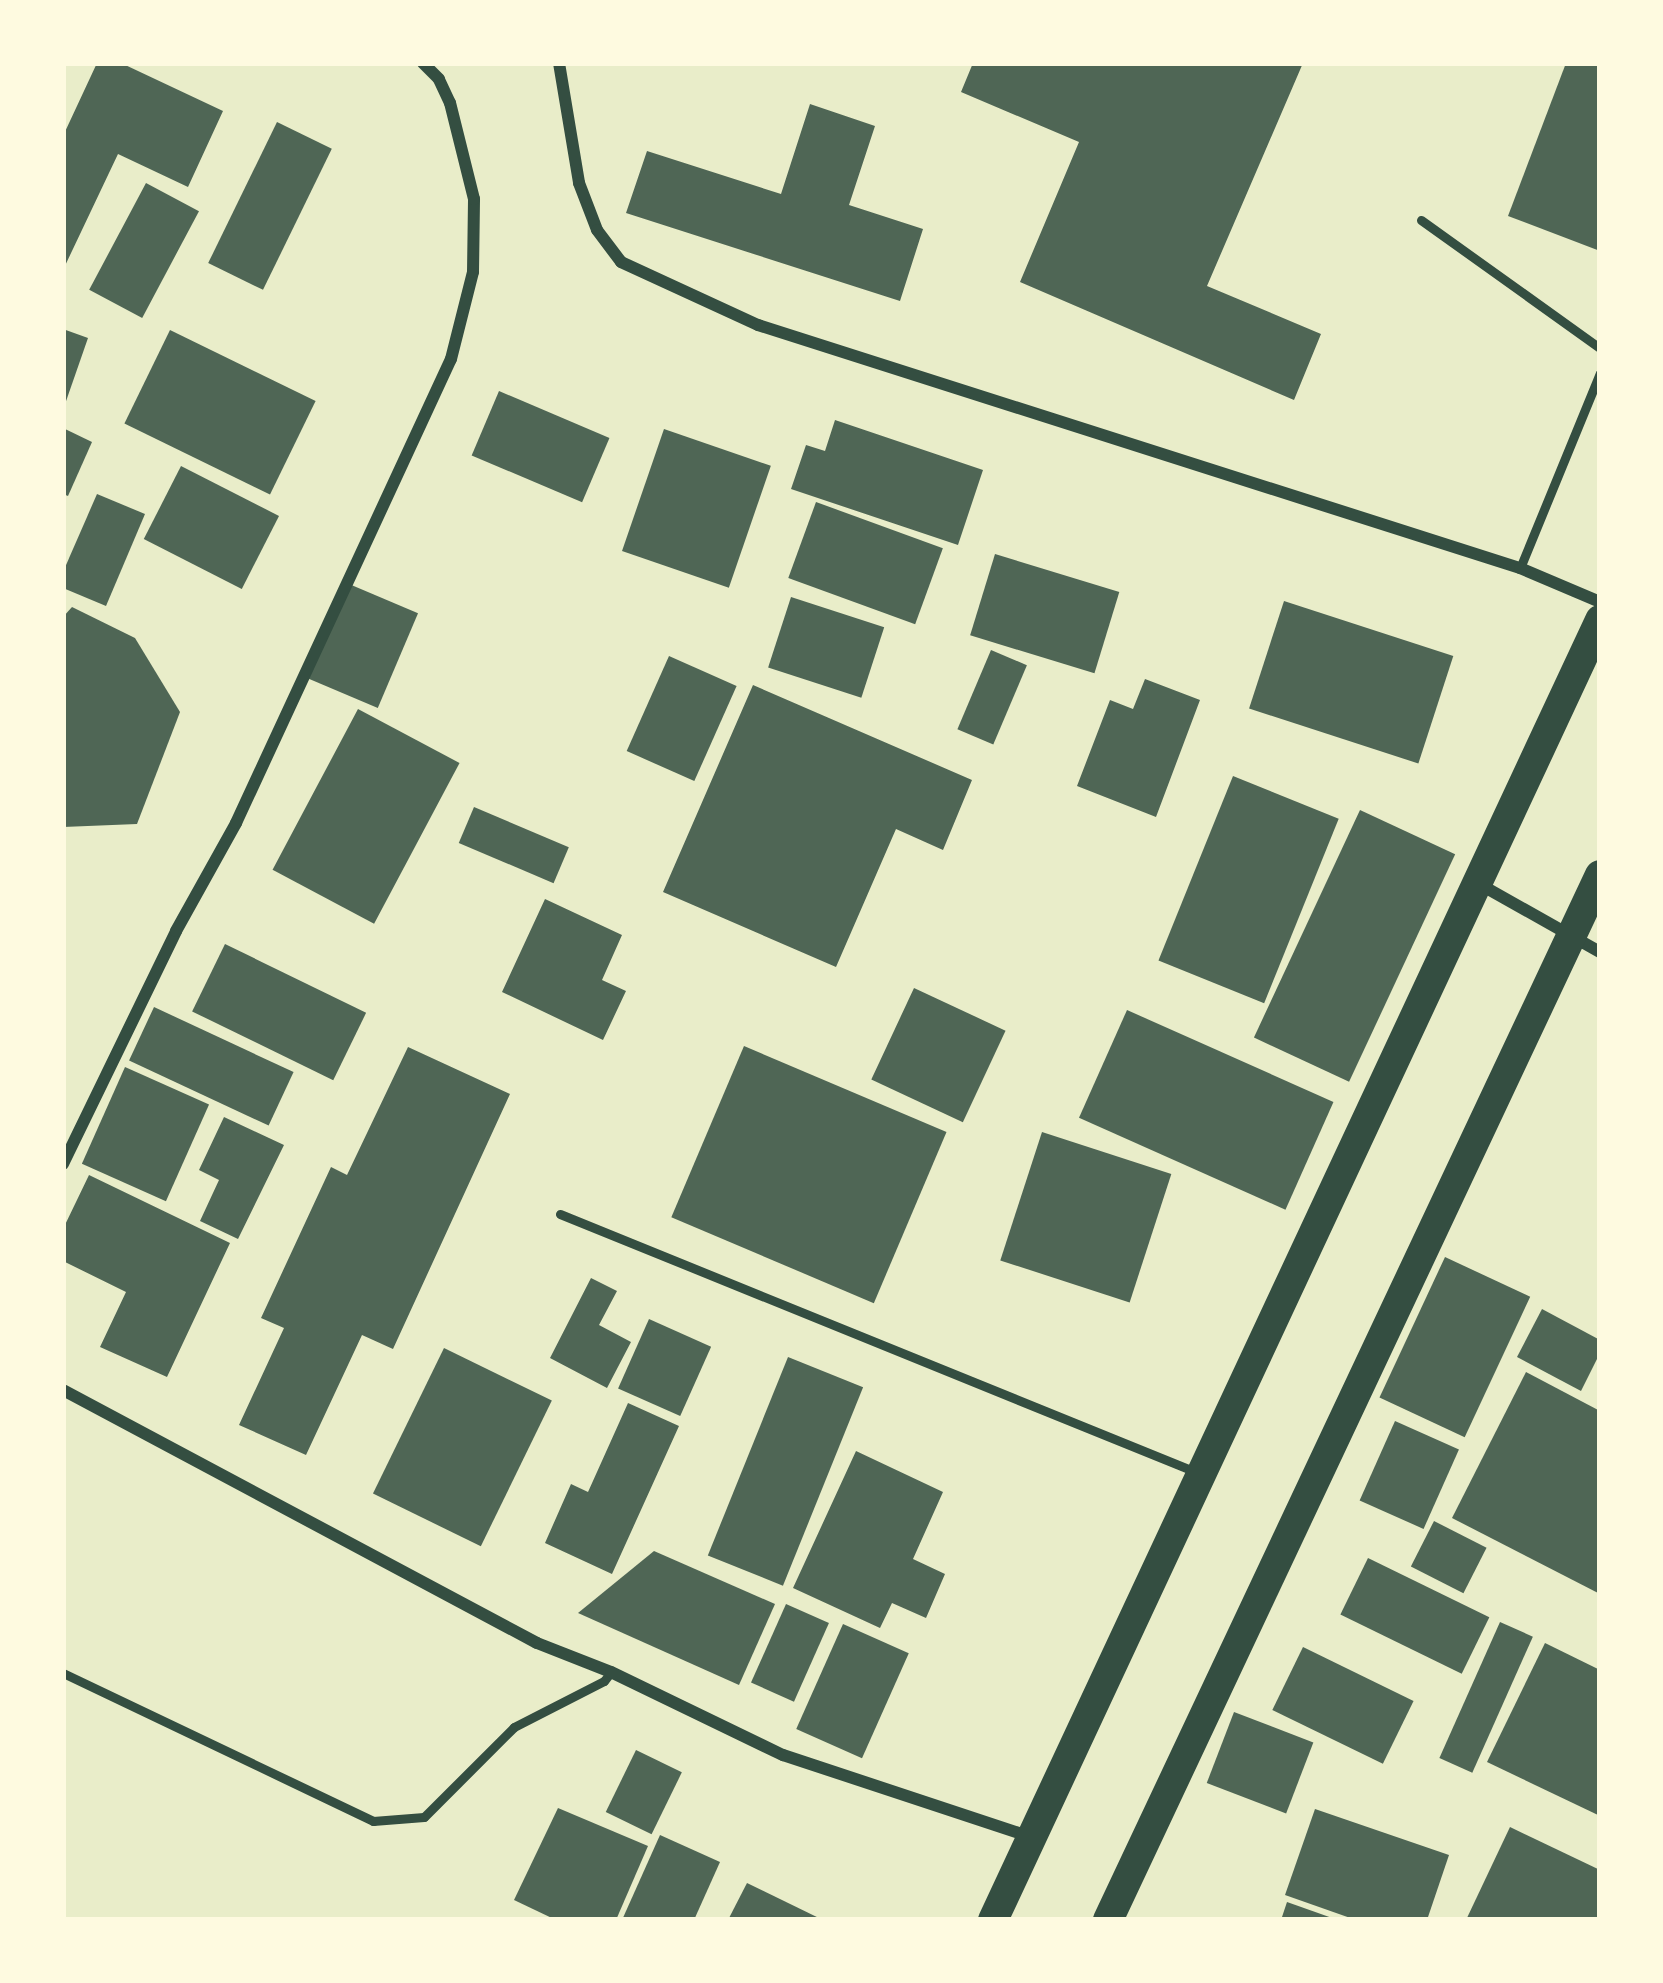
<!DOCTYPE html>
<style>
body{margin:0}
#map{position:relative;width:1663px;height:1983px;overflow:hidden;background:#e9edc9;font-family:"Varela Round",sans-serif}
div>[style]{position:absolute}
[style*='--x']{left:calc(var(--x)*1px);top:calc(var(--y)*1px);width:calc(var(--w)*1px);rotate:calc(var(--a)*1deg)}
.building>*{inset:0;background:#4f6655;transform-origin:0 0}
.service>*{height:9px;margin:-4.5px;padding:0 4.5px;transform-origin:4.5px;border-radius:4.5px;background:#344e41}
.minor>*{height:12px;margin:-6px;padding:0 6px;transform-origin:6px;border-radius:6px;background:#344e41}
.primary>*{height:30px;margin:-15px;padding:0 15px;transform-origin:15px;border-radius:15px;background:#344e41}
span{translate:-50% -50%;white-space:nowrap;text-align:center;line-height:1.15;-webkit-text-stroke:9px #fefae0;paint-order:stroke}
.frame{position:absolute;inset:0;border:66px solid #fefae0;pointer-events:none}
</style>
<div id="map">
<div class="building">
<div style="clip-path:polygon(97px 63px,121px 63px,223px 111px,188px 187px,118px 154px,63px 270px,63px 136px)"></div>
<div style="clip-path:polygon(973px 63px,1303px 63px,1207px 286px,1321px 334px,1294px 400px,1020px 282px,1079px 142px,961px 92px)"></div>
<div style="clip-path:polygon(1566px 63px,1600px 63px,1600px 251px,1508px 216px)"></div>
<div style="clip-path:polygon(810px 104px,875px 126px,849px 205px,923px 229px,900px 301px,626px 213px,647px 151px,781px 194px)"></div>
<div style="left:277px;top:122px;width:61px;height:157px;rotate:26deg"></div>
<div style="left:146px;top:183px;width:60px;height:121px;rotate:28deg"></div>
<div style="clip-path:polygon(63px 329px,88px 338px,64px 407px,63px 406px)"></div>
<div style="left:170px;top:330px;width:162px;height:104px;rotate:26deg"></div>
<div style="left:499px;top:391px;width:120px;height:70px;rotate:23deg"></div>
<div style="clip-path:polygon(835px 420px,983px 470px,958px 545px,791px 489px,806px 445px,825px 451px)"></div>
<div style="clip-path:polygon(63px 428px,92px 442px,68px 496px,63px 494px)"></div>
<div style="left:664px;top:429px;width:113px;height:129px;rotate:19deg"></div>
<div style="left:181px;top:466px;width:110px;height:82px;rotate:27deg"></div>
<div style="clip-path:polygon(97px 494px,145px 514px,106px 606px,63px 588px,63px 572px)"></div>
<div style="left:816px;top:502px;width:135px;height:81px;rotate:20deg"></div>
<div style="left:995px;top:554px;width:130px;height:85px;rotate:17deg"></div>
<div style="left:349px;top:584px;width:75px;height:103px;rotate:23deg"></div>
<div style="left:791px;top:597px;width:98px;height:74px;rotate:18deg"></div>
<div style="left:1284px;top:601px;width:178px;height:113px;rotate:18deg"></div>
<div style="clip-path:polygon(72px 607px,135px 638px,180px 712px,137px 824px,63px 827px,63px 617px)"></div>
<div style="left:991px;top:650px;width:39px;height:86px;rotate:23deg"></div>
<div style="left:669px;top:656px;width:74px;height:104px;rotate:24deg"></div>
<div style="clip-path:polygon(1145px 679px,1200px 700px,1156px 817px,1077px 786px,1110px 700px,1133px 709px)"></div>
<div style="clip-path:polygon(753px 685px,972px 780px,943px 850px,896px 829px,836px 967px,663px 892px)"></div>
<div style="left:358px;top:709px;width:115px;height:182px;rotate:28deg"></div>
<div style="left:1233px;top:776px;width:114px;height:199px;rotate:22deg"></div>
<div style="left:474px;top:807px;width:103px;height:39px;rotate:23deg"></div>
<div style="left:1360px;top:810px;width:105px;height:251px;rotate:25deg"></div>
<div style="clip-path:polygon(545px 899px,622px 935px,602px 980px,626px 991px,603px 1040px,502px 992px)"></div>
<div style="left:225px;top:944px;width:157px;height:75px;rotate:26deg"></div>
<div style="left:914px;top:988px;width:101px;height:101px;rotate:25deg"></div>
<div style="left:154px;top:1007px;width:154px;height:59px;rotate:25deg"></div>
<div style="left:1127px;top:1010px;width:226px;height:118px;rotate:24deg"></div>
<div style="left:744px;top:1046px;width:220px;height:186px;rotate:23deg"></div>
<div style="clip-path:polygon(408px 1047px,510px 1094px,393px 1349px,362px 1335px,306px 1455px,239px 1425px,284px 1328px,261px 1318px,331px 1167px,347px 1175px)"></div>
<div style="left:125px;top:1067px;width:92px;height:106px;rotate:24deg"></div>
<div style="clip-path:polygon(224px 1117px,284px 1145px,238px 1239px,200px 1221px,219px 1180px,199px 1170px)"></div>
<div style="left:1042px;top:1132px;width:136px;height:135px;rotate:18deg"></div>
<div style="clip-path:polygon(89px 1175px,230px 1243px,167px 1377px,100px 1347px,126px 1292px,63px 1261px,63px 1229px)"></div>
<div style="left:1445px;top:1257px;width:94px;height:155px;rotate:25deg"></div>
<div style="clip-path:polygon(591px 1278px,617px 1291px,599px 1325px,631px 1342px,607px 1388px,550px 1358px)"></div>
<div style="clip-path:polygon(1542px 1309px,1600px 1340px,1600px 1353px,1581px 1391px,1517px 1357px)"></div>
<div style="left:649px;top:1319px;width:68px;height:76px;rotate:24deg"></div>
<div style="left:444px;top:1348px;width:120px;height:162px;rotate:26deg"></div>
<div style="left:788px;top:1357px;width:81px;height:214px;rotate:22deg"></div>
<div style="clip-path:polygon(1526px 1372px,1600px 1411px,1600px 1594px,1452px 1518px)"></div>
<div style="clip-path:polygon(628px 1403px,679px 1426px,612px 1574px,545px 1543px,571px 1484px,588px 1492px)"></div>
<div style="left:1395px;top:1421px;width:70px;height:87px;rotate:24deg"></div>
<div style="clip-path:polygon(856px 1451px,943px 1492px,913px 1559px,945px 1574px,926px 1618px,892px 1603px,880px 1628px,793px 1588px)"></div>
<div style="left:1434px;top:1521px;width:59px;height:51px;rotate:27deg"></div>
<div style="clip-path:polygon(654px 1551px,775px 1604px,739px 1685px,578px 1613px)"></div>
<div style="left:1368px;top:1558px;width:135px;height:63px;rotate:26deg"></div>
<div style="left:786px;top:1604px;width:47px;height:86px;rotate:24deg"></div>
<div style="left:1500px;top:1622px;width:36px;height:149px;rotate:24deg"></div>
<div style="left:843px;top:1624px;width:72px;height:115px;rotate:24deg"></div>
<div style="clip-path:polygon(1545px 1643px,1600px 1670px,1598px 1815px,1487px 1762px)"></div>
<div style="left:1303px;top:1647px;width:123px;height:70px;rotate:26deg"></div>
<div style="left:1234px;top:1712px;width:85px;height:76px;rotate:21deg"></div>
<div style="left:636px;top:1750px;width:51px;height:69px;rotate:26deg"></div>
<div style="clip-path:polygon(558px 1808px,648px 1846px,616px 1920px,556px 1920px,514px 1900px)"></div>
<div style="clip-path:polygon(1315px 1809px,1449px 1855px,1427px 1920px,1356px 1920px,1285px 1895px)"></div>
<div style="clip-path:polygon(1510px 1827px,1600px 1870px,1600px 1920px,1466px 1920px)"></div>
<div style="clip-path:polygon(660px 1835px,720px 1862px,694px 1920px,622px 1920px)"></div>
<div style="clip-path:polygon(747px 1883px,823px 1920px,728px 1920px)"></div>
<div style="clip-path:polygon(1287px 1902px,1335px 1919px,1335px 1920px,1281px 1920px)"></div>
</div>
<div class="service">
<div style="--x:1421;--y:220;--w:220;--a:35.6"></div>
<div style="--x:1520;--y:568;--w:211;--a:-67.7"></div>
<div style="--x:560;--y:1214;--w:686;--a:22.08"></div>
<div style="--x:63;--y:1673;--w:344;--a:25.5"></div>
<div style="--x:373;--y:1821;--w:51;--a:-4.5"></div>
<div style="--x:424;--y:1817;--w:127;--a:-45"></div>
<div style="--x:514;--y:1727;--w:101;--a:-27.1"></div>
<div style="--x:604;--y:1681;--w:11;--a:-52"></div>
</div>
<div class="minor">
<div style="--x:559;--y:63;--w:122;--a:80.5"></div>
<div style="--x:579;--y:183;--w:50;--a:69"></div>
<div style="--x:597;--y:230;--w:40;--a:53"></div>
<div style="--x:621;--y:262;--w:151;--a:24.7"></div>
<div style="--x:758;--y:325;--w:800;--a:17.69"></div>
<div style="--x:1520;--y:568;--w:87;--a:23"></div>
<div style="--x:1481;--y:885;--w:137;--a:29.4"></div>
<div style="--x:63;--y:1164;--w:259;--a:-64.1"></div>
<div style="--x:176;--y:931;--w:124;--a:-60.9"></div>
<div style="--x:236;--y:823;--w:511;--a:-65.14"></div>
<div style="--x:451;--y:359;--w:90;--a:-75.8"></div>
<div style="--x:473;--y:272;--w:73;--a:-89.2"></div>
<div style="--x:474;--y:199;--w:99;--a:-104"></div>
<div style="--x:450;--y:103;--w:26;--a:-115"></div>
<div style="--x:439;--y:79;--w:23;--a:-135"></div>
<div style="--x:63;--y:1390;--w:537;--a:28.09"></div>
<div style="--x:537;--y:1643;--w:79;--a:21.4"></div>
<div style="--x:611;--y:1672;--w:191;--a:25.8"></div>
<div style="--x:783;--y:1755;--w:258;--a:18.3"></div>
</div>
<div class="primary">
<div style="--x:993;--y:1920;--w:1435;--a:-64.97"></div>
<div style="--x:1108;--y:1920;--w:1155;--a:-64.79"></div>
</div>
<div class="frame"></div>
</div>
